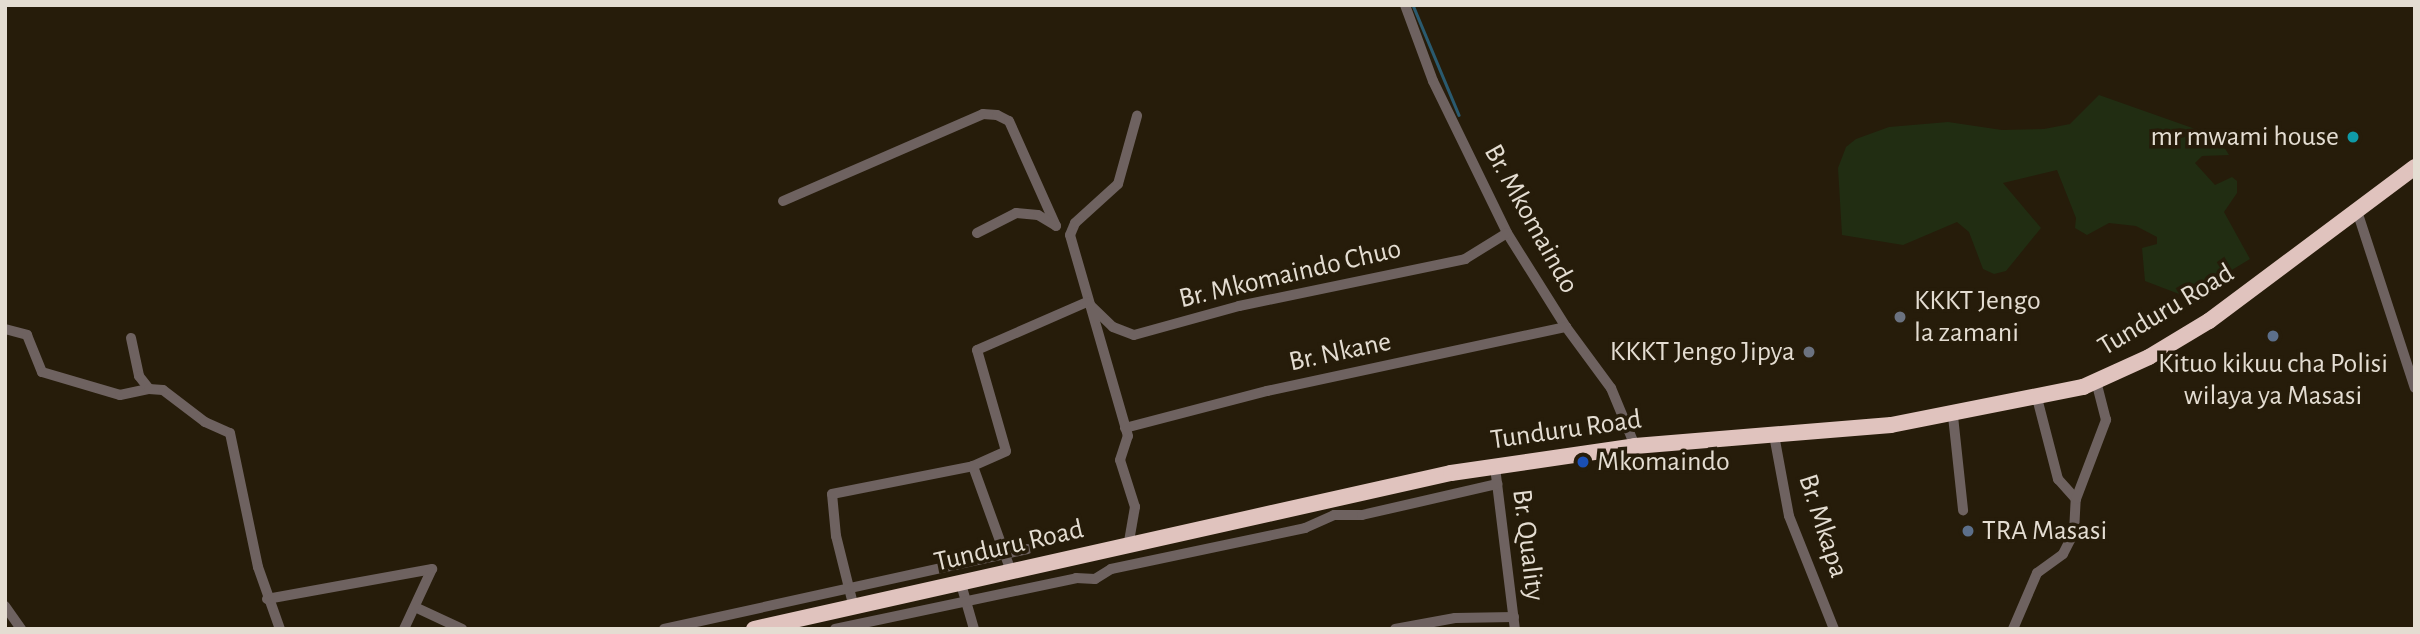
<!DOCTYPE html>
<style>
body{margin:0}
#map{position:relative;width:2420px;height:634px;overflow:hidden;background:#261c0a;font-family:"Alegreya Sans",sans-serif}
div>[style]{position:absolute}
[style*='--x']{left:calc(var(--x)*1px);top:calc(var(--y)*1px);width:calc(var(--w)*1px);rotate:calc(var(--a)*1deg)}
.green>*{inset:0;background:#212d12}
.stream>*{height:2.5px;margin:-1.25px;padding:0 1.25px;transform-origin:1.25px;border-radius:1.25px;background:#2a5a6f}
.minor>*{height:10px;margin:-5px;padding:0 5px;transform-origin:5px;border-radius:5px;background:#6e6260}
.highway>*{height:16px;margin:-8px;padding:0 8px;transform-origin:8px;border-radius:8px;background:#e0c3be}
.dots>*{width:19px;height:19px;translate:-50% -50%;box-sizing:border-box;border:4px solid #261c0a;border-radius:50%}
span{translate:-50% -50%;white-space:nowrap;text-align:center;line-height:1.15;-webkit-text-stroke:7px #261c0a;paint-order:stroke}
.poi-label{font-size:28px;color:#e4ddd2}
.right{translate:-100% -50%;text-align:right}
.left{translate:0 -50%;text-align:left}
.street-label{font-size:28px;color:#e4ddd2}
.frame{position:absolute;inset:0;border:7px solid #e4ddd2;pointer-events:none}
</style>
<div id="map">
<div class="green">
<div style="clip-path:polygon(2099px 95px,2218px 137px,2229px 155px,2202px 156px,2195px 163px,2215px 185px,2232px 177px,2237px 181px,2237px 193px,2224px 212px,2250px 259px,2187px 297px,2145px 281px,2142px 248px,2157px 244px,2157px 237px,2136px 226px,2109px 223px,2087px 235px,2075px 228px,2076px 218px,2057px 170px,2003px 183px,2041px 228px,2006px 271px,1994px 274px,1983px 269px,1969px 232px,1957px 222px,1903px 245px,1842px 235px,1838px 168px,1846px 147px,1856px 139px,1889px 127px,1948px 122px,2002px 130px,2044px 129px,2070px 124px)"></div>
</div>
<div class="stream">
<div style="--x:1413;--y:5;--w:119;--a:67.3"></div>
</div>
<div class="minor">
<div style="--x:1405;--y:5;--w:81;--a:69.8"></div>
<div style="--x:1433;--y:81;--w:169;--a:64"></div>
<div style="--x:1507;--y:233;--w:111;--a:57.9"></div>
<div style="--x:1566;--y:327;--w:76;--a:53.6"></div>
<div style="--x:1611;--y:388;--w:63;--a:67.5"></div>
<div style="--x:783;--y:201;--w:218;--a:-23.5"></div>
<div style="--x:983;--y:114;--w:14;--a:4"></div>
<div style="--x:997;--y:115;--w:13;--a:27"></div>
<div style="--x:1009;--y:121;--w:115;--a:65.9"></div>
<div style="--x:2357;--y:211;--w:186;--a:71.9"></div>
<div style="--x:977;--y:233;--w:44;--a:-27.1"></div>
<div style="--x:1016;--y:213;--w:22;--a:5"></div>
<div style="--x:1038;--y:215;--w:21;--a:31"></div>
<div style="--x:5;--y:329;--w:23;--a:15"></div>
<div style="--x:27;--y:335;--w:40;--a:68"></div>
<div style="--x:42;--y:372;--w:81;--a:16.4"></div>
<div style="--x:120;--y:395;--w:30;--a:-12"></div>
<div style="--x:131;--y:338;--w:39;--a:78"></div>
<div style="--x:139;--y:376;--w:16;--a:52"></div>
<div style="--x:149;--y:389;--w:14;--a:4"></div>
<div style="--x:163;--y:390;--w:53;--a:37.3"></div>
<div style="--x:205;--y:422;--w:27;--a:24"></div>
<div style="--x:230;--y:433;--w:137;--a:78.2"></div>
<div style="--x:258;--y:567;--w:66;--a:70.5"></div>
<div style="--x:2037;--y:398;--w:84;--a:75.5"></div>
<div style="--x:2058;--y:479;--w:27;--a:48"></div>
<div style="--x:1953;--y:416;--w:95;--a:83.9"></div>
<div style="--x:1125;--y:428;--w:147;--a:-14.6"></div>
<div style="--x:1267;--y:391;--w:306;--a:-12.1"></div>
<div style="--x:1774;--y:435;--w:82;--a:79.5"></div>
<div style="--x:1789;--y:516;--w:122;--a:68.3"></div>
<div style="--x:1495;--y:467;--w:163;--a:83"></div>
<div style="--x:1128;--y:547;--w:41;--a:-80.1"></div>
<div style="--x:1135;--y:507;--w:49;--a:-107.7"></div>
<div style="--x:1120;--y:460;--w:25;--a:-72"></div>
<div style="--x:1128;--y:436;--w:209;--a:-106.1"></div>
<div style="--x:1070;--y:235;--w:13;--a:-67"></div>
<div style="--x:1075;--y:223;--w:58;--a:-42.2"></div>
<div style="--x:1118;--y:184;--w:71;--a:-74.4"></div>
<div style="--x:1012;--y:574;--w:115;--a:-109.9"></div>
<div style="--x:973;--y:466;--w:36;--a:-24"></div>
<div style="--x:1006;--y:451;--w:105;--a:-106"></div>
<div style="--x:977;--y:350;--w:120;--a:-23.6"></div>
<div style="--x:1087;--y:302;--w:36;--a:44"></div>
<div style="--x:1113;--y:327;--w:22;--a:21"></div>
<div style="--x:1134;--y:335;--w:109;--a:-15.4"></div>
<div style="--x:1239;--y:306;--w:231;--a:-11.7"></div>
<div style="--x:1465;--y:259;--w:49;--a:-31.8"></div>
<div style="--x:961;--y:584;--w:47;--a:73.9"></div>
<div style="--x:267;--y:599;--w:168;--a:-10.3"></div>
<div style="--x:853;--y:604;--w:70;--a:-104"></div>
<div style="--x:836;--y:536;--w:42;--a:-95.4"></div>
<div style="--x:832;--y:494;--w:144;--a:-11.2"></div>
<div style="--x:5;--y:606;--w:28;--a:55"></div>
<div style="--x:417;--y:608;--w:50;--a:25"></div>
<div style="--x:404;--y:629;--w:66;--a:-65"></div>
<div style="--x:664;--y:629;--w:372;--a:-12.4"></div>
<div style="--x:835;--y:629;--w:246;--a:-11.9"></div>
<div style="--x:1076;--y:578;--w:19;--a:3"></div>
<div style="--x:1095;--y:579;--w:19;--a:-32"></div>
<div style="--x:1111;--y:569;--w:198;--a:-11.9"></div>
<div style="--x:1305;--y:528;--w:32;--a:-24"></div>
<div style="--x:1334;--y:515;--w:28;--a:0"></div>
<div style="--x:1362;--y:515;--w:139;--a:-12.9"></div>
<div style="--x:1395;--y:629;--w:61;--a:-10.4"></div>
<div style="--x:1455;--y:618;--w:59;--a:-1"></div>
<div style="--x:2013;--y:629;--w:61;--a:-66.8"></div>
<div style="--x:2037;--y:573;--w:32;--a:-36"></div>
<div style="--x:2063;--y:554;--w:25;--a:-63"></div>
<div style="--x:2074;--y:532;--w:33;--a:-87"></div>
<div style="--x:2076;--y:499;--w:85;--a:-69.2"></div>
<div style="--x:2106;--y:420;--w:40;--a:-104.4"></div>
</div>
<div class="highway">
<div style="--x:754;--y:629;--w:714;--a:-12.62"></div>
<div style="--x:1451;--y:473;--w:186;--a:-8.3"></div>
<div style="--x:1635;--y:446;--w:257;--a:-4.7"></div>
<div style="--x:1891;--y:425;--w:196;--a:-11.2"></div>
<div style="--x:2083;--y:387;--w:72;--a:-24.4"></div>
<div style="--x:2149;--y:357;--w:70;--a:-31"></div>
<div style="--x:2209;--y:321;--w:257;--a:-36.8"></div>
</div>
<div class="dots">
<div style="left:2353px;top:137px;background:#0f9aa8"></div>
<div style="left:1900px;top:317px;background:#6b7280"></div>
<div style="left:2273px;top:336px;background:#5c6f8a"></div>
<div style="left:1809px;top:352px;background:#6b7280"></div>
<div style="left:1583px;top:462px;background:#1a4fb4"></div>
<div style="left:1968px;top:531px;background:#5c6f8a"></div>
</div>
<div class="poi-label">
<span class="right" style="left:2339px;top:137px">mr mwami house</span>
<span class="left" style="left:1914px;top:317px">KKKT Jengo<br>la zamani</span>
<span class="right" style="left:1795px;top:352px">KKKT Jengo Jipya</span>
<span style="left:2273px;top:380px">Kituo kikuu cha Polisi<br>wilaya ya Masasi</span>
<span class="left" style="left:1597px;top:462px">Mkomaindo</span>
<span class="left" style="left:1982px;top:531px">TRA Masasi</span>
</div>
<div class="street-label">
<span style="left:1531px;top:219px;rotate:61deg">Br. Mkomaindo</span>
<span style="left:1290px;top:274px;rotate:-13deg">Br. Mkomaindo Chuo</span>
<span style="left:2166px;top:310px;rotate:-31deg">Tunduru Road</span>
<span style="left:1340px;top:352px;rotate:-12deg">Br. Nkane</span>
<span style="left:1566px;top:430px;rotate:-8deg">Tunduru Road</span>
<span style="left:1823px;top:526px;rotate:72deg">Br. Mkapa</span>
<span style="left:1528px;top:545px;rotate:83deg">Br. Quality</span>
<span style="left:1009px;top:546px;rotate:-13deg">Tunduru Road</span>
</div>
<div class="frame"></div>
</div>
